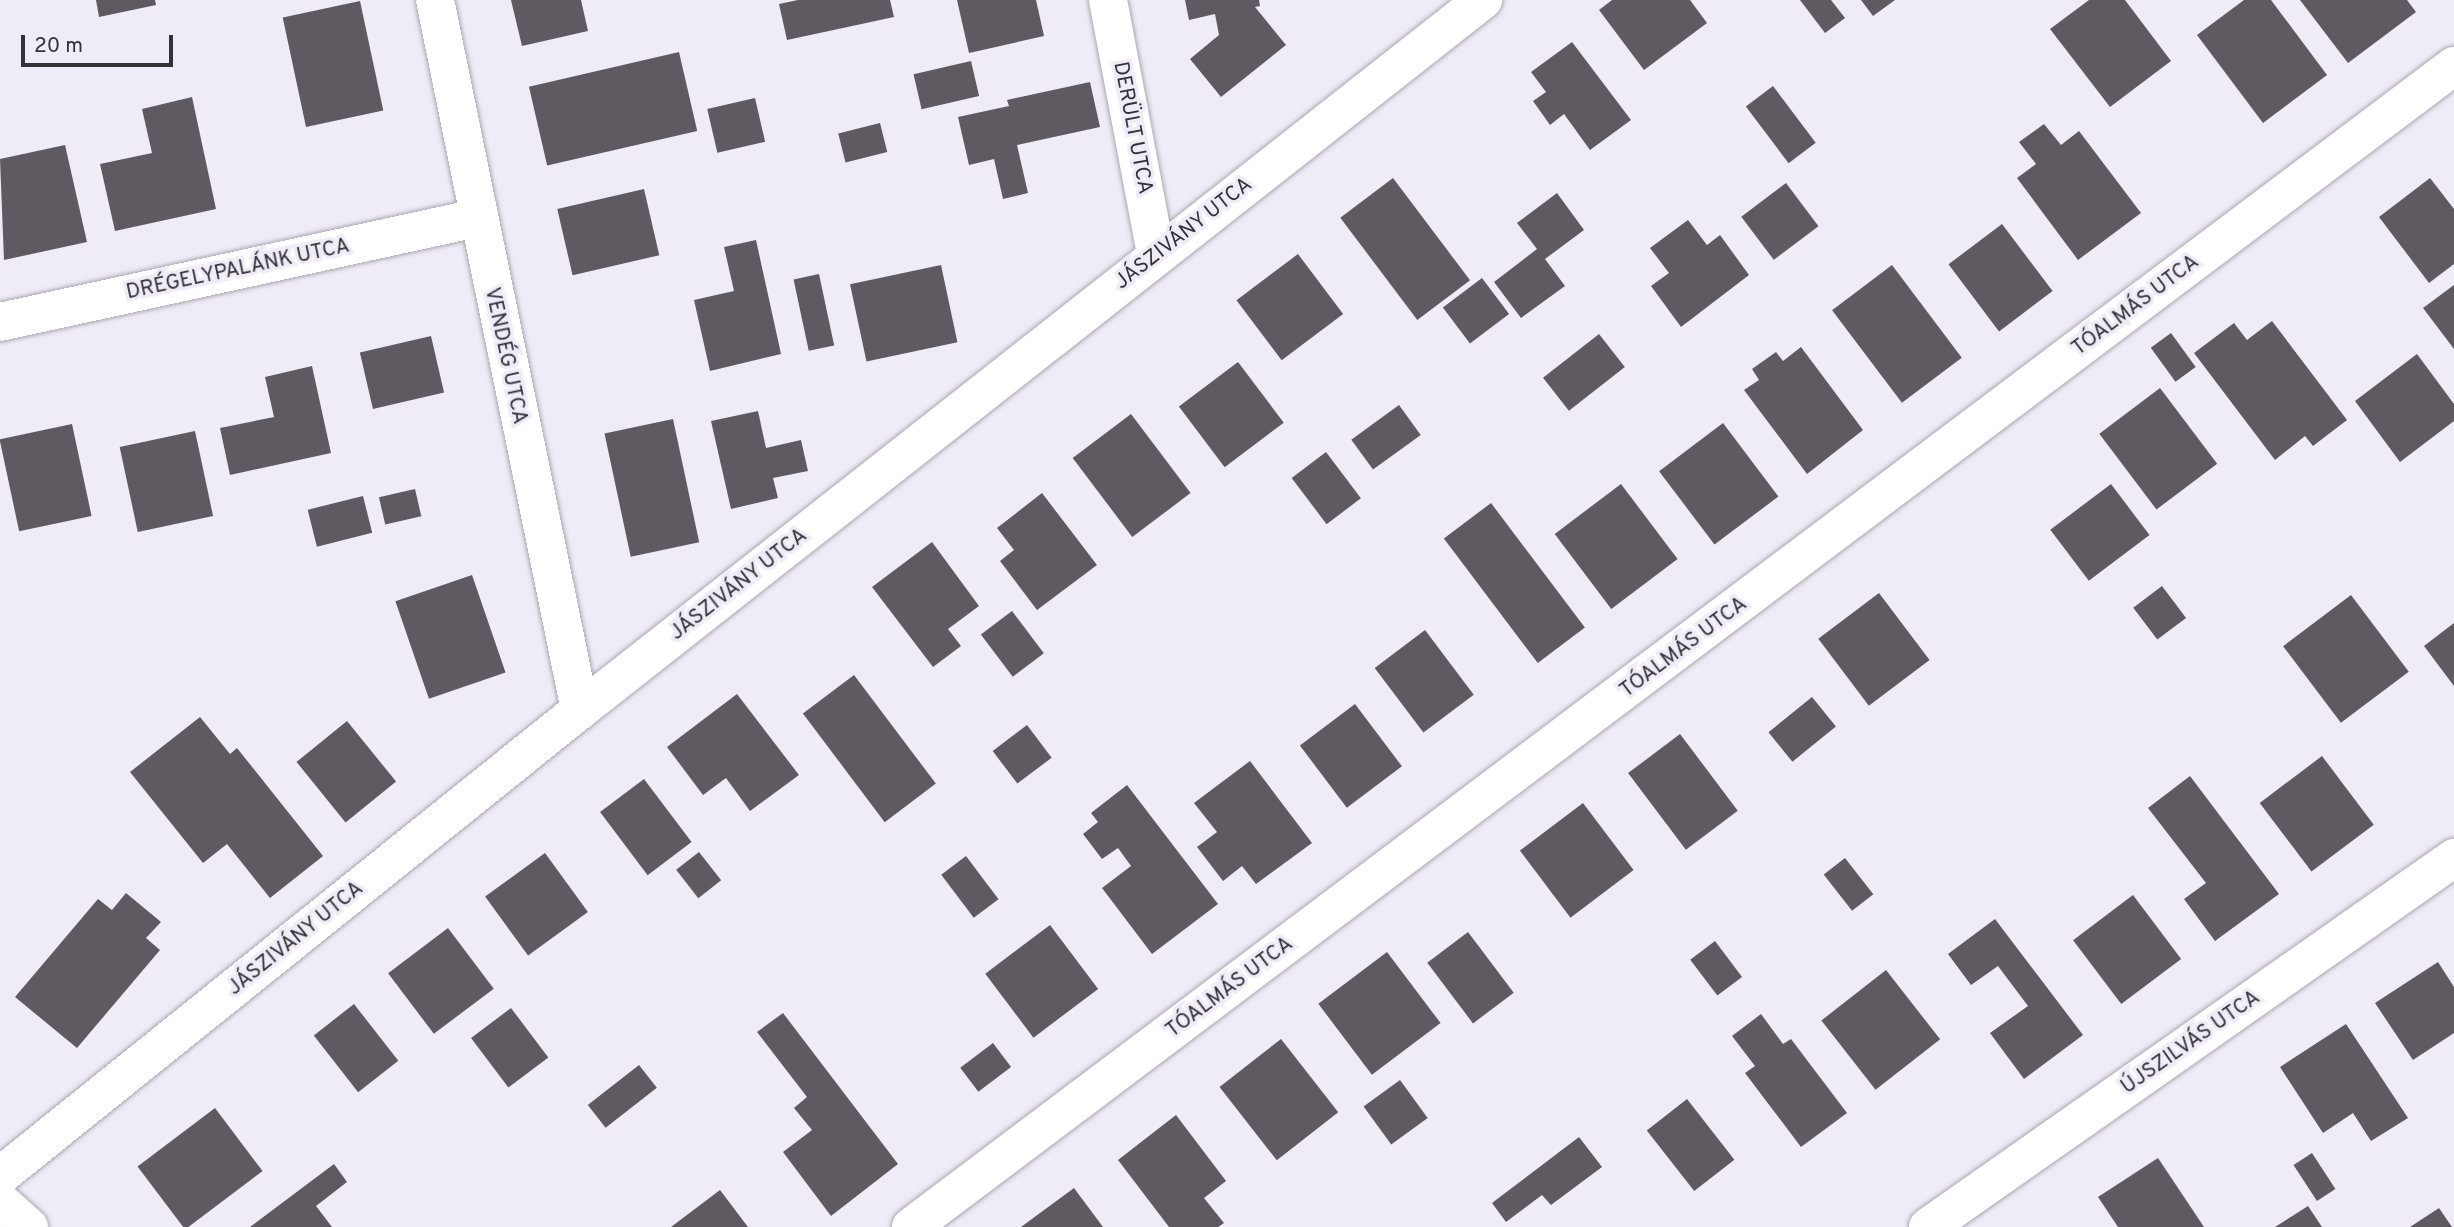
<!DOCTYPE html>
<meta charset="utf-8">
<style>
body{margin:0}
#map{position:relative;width:2454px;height:1227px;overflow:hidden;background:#efecf7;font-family:Overpass,sans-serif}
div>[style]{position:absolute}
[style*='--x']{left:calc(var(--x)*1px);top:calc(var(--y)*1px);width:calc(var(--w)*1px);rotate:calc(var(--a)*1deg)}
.building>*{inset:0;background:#5f5962;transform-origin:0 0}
.roads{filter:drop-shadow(0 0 2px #aaa8b2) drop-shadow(0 0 2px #aaa8b2)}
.minor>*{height:38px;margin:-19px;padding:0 19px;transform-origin:19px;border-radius:19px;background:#fff}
span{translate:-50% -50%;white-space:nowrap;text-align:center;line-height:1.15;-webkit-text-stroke:7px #efecf7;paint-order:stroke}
.street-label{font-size:21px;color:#333236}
.scale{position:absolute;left:21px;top:35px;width:152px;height:32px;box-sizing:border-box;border:4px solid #333236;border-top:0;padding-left:9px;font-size:21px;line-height:24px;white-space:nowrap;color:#333236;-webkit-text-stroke:5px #efecf7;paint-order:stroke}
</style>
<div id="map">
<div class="building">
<div style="clip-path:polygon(96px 0,155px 0,156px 5px,99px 17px)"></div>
<div style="clip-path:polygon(511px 0,581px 0,588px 31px,522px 46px)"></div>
<div style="clip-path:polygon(798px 0,890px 0,894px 17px,787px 40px,779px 4px)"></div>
<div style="clip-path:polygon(957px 0,1036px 0,1044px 36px,969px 53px)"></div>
<div style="clip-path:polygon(1185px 0,1259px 0,1260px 6px,1255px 7px,1286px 45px,1221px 97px,1190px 59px,1219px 35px,1215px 14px,1189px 20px)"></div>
<div style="clip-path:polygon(1612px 0,1690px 0,1707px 23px,1644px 70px,1599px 10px)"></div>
<div style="clip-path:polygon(1800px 0,1831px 0,1845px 18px,1825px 33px)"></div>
<div style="clip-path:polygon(1861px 0,1895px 0,1873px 16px)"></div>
<div style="clip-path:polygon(2089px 0,2125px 0,2171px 61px,2110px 107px,2050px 29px)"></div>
<div style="clip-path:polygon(2244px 0,2271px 0,2327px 75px,2263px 123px,2197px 35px)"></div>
<div style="clip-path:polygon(2300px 0,2407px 0,2416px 12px,2348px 63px)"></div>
<div style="left:360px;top:1px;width:112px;height:79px;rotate:78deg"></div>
<div style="clip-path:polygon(1572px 42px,1631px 120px,1590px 150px,1564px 114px,1550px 125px,1533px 101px,1546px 92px,1531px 72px)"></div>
<div style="left:679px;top:52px;width:81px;height:154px;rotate:77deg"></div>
<div style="left:971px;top:61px;width:36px;height:59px;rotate:77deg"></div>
<div style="clip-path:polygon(1090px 82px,1100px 127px,1017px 145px,1028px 193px,1003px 199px,994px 159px,969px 165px,958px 117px,1009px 106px,1007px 100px)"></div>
<div style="left:1773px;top:86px;width:71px;height:34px;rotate:53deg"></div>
<div style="clip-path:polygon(192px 97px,216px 209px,115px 231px,100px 164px,152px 153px,142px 109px)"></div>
<div style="left:755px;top:98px;width:45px;height:49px;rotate:77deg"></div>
<div style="left:880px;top:123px;width:30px;height:43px;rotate:76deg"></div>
<div style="clip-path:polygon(2044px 124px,2061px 145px,2079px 131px,2141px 213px,2078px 260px,2017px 178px,2036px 164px,2019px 142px)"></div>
<div style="clip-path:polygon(65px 145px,87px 242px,4px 260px,0 159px)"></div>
<div style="left:1393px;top:178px;width:128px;height:66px;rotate:53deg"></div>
<div style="clip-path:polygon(2430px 178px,2454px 209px,2454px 264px,2429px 283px,2379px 217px)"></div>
<div style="left:1786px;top:183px;width:54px;height:56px;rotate:53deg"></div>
<div style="left:644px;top:189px;width:68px;height:89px;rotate:77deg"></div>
<div style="clip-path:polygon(1557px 193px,1584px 230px,1545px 259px,1565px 286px,1521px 318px,1494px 282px,1537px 249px,1517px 223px)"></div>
<div style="clip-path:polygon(1688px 220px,1707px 245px,1720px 235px,1749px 275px,1681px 327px,1651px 286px,1669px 273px,1650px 248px)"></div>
<div style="left:2002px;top:224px;width:84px;height:67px;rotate:53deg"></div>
<div style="clip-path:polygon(756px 240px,781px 354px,710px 371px,694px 300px,734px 291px,724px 247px)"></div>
<div style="left:1298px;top:254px;width:75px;height:77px;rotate:53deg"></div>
<div style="left:941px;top:265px;width:79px;height:93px;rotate:78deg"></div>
<div style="left:1892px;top:265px;width:116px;height:75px;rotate:53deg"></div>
<div style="left:819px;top:274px;width:73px;height:26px;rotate:78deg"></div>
<div style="left:1482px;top:278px;width:45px;height:49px;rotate:53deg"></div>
<div style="clip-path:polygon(2454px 285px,2454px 349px,2423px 308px)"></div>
<div style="clip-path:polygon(2272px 321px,2347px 420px,2313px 446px,2305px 436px,2275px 460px,2194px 353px,2234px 323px,2247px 340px)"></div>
<div style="left:2171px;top:333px;width:42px;height:25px;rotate:54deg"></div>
<div style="left:1599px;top:334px;width:42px;height:71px;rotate:52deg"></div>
<div style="left:431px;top:336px;width:58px;height:73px;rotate:77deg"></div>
<div style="clip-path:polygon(1801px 347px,1863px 430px,1807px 474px,1744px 390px,1759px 380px,1752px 369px,1776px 352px,1783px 361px)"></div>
<div style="clip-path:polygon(2417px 354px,2454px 404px,2454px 421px,2400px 462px,2355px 401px)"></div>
<div style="left:1238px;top:362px;width:76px;height:74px;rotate:53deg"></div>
<div style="clip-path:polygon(312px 366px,331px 453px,230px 475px,220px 428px,274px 417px,265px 377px)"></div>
<div style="left:2160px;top:388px;width:95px;height:76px;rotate:53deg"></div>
<div style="left:1399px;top:405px;width:37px;height:59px;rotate:54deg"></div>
<div style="clip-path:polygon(758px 411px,766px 448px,801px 440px,808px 471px,773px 478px,778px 498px,731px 509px,711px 421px)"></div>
<div style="left:1131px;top:414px;width:99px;height:73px;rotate:53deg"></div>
<div style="left:673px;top:419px;width:126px;height:70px;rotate:78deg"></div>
<div style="left:1723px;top:423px;width:92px;height:80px;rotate:53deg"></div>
<div style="left:72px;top:424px;width:94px;height:74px;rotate:78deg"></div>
<div style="left:195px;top:431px;width:87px;height:77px;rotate:78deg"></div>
<div style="left:1326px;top:452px;width:58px;height:43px;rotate:53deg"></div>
<div style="left:1621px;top:484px;width:94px;height:83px;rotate:53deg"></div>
<div style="left:2111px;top:484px;width:64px;height:76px;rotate:53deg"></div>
<div style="left:415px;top:489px;width:28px;height:37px;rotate:77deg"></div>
<div style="clip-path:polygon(1042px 493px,1097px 565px,1037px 610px,1000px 561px,1014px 550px,997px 528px)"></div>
<div style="left:363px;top:496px;width:38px;height:57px;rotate:76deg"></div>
<div style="left:1491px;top:503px;width:156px;height:59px;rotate:53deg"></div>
<div style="clip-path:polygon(932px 542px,979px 606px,948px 629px,961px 646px,933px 667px,872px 587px)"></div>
<div style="left:472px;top:575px;width:103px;height:81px;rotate:71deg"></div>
<div style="left:2162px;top:586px;width:40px;height:36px;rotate:53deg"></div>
<div style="left:1879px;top:593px;width:84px;height:76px;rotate:53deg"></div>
<div style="left:2351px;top:595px;width:96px;height:85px;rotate:53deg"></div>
<div style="left:1012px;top:611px;width:53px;height:39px;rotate:53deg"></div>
<div style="clip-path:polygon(2454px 623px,2454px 686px,2424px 646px)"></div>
<div style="left:1425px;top:630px;width:81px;height:63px;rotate:53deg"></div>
<div style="left:854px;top:675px;width:136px;height:64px;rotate:53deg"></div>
<div style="clip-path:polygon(737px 694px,799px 775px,750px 811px,726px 778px,703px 795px,667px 747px)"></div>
<div style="left:1812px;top:697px;width:38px;height:56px;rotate:51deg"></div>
<div style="left:1355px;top:704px;width:78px;height:69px;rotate:53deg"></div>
<div style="clip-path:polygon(200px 717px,230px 754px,237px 748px,323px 856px,270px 898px,227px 844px,203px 863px,130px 772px)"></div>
<div style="left:347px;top:721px;width:78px;height:65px;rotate:51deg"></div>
<div style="left:1027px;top:725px;width:41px;height:43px;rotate:53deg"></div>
<div style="left:1680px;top:734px;width:96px;height:65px;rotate:53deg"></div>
<div style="left:2322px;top:756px;width:86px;height:78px;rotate:53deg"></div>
<div style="clip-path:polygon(1250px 761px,1312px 843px,1256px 884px,1242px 866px,1223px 881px,1197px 847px,1217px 832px,1194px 803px)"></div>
<div style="clip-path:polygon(2190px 776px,2279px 894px,2215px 941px,2184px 899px,2206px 883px,2148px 808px)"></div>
<div style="left:644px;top:779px;width:79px;height:55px;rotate:53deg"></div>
<div style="clip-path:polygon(1127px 785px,1218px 904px,1152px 954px,1102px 888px,1131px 866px,1118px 848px,1102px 859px,1083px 834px,1098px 822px,1091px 813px)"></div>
<div style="left:1583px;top:803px;width:84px;height:79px;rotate:53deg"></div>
<div style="left:699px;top:852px;width:36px;height:29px;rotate:52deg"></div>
<div style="left:545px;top:853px;width:73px;height:74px;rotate:54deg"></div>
<div style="left:966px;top:856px;width:54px;height:31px;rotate:53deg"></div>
<div style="left:1845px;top:858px;width:46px;height:27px;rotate:52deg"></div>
<div style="clip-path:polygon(126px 893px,161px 922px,146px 938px,160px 950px,77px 1048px,15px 997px,98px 899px,112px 910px)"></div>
<div style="left:2133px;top:895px;width:80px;height:75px;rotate:53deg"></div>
<div style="clip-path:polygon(1995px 919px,2083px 1035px,2024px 1079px,1990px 1033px,2028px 1006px,1998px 966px,1971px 985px,1948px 954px)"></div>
<div style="left:1050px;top:925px;width:80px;height:81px;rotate:53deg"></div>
<div style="left:448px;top:928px;width:76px;height:75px;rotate:53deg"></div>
<div style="left:1468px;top:932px;width:76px;height:51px;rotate:53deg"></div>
<div style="left:1715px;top:941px;width:45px;height:31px;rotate:53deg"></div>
<div style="left:1387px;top:952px;width:89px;height:86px;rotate:53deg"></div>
<div style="clip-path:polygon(2438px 962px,2454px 987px,2454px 1033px,2413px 1060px,2375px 1003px)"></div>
<div style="left:1886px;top:970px;width:88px;height:82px;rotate:52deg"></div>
<div style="left:354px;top:1004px;width:72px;height:51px;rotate:52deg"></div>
<div style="left:511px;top:1008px;width:62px;height:50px;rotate:53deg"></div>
<div style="clip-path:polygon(783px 1013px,898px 1164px,831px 1216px,783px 1152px,812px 1130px,794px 1108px,807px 1097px,757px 1032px)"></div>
<div style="clip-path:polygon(1761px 1014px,1783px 1044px,1791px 1039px,1847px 1113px,1801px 1147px,1745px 1073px,1755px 1066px,1732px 1036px)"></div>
<div style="clip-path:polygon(2346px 1024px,2408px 1118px,2371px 1141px,2353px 1113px,2323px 1133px,2280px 1067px)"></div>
<div style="left:1281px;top:1039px;width:93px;height:78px;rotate:52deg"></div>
<div style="left:993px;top:1043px;width:30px;height:41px;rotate:53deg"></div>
<div style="left:639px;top:1065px;width:29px;height:65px;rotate:52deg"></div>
<div style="left:1400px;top:1080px;width:47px;height:45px;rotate:54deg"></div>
<div style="left:1687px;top:1099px;width:77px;height:51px;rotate:52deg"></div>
<div style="left:215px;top:1108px;width:79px;height:97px;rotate:53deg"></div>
<div style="clip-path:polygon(1176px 1115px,1226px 1181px,1204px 1198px,1224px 1223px,1218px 1227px,1169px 1227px,1118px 1160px)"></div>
<div style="clip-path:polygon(1579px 1137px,1602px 1167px,1551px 1205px,1542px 1195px,1506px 1222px,1492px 1203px)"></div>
<div style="left:2312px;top:1153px;width:43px;height:22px;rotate:57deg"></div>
<div style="clip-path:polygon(2158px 1158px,2204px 1227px,2118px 1227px,2098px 1197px)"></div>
<div style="clip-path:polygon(334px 1164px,347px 1182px,316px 1206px,332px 1227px,250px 1227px)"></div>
<div style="clip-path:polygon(1074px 1188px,1103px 1227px,1021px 1227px)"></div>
<div style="clip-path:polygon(720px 1190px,748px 1227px,671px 1227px)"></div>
<div style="clip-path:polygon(2308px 1206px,2322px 1227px,2275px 1227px)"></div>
<div style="clip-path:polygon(2439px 1208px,2452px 1227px,2410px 1227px)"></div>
</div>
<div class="roads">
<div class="minor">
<div style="--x:435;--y:0;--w:725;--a:78.46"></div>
<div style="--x:1108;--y:0;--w:259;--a:79.3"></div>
<div style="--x:0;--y:322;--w:487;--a:-12.3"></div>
<div style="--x:0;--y:1176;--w:744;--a:-38.78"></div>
<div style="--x:580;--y:710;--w:1149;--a:-38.18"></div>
<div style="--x:0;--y:1201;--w:39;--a:42"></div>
<div style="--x:911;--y:1227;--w:1931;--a:-36.96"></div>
<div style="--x:1928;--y:1227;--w:643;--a:-35.05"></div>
</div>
</div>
<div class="street-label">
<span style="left:1132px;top:128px;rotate:79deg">DERÜLT UTCA</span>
<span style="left:1184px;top:234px;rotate:-38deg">JÁSZIVÁNY UTCA</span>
<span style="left:238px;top:270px;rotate:-12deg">DRÉGELYPALÁNK UTCA</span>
<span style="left:2136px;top:306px;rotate:-37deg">TÓALMÁS UTCA</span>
<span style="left:505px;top:356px;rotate:78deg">VENDÉG UTCA</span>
<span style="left:739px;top:585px;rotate:-38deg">JÁSZIVÁNY UTCA</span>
<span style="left:1684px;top:648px;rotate:-37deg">TÓALMÁS UTCA</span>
<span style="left:296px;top:939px;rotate:-39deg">JÁSZIVÁNY UTCA</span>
<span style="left:1230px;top:988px;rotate:-37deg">TÓALMÁS UTCA</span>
<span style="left:2191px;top:1043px;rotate:-35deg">ÚJSZILVÁS UTCA</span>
</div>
<div class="scale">20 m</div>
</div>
